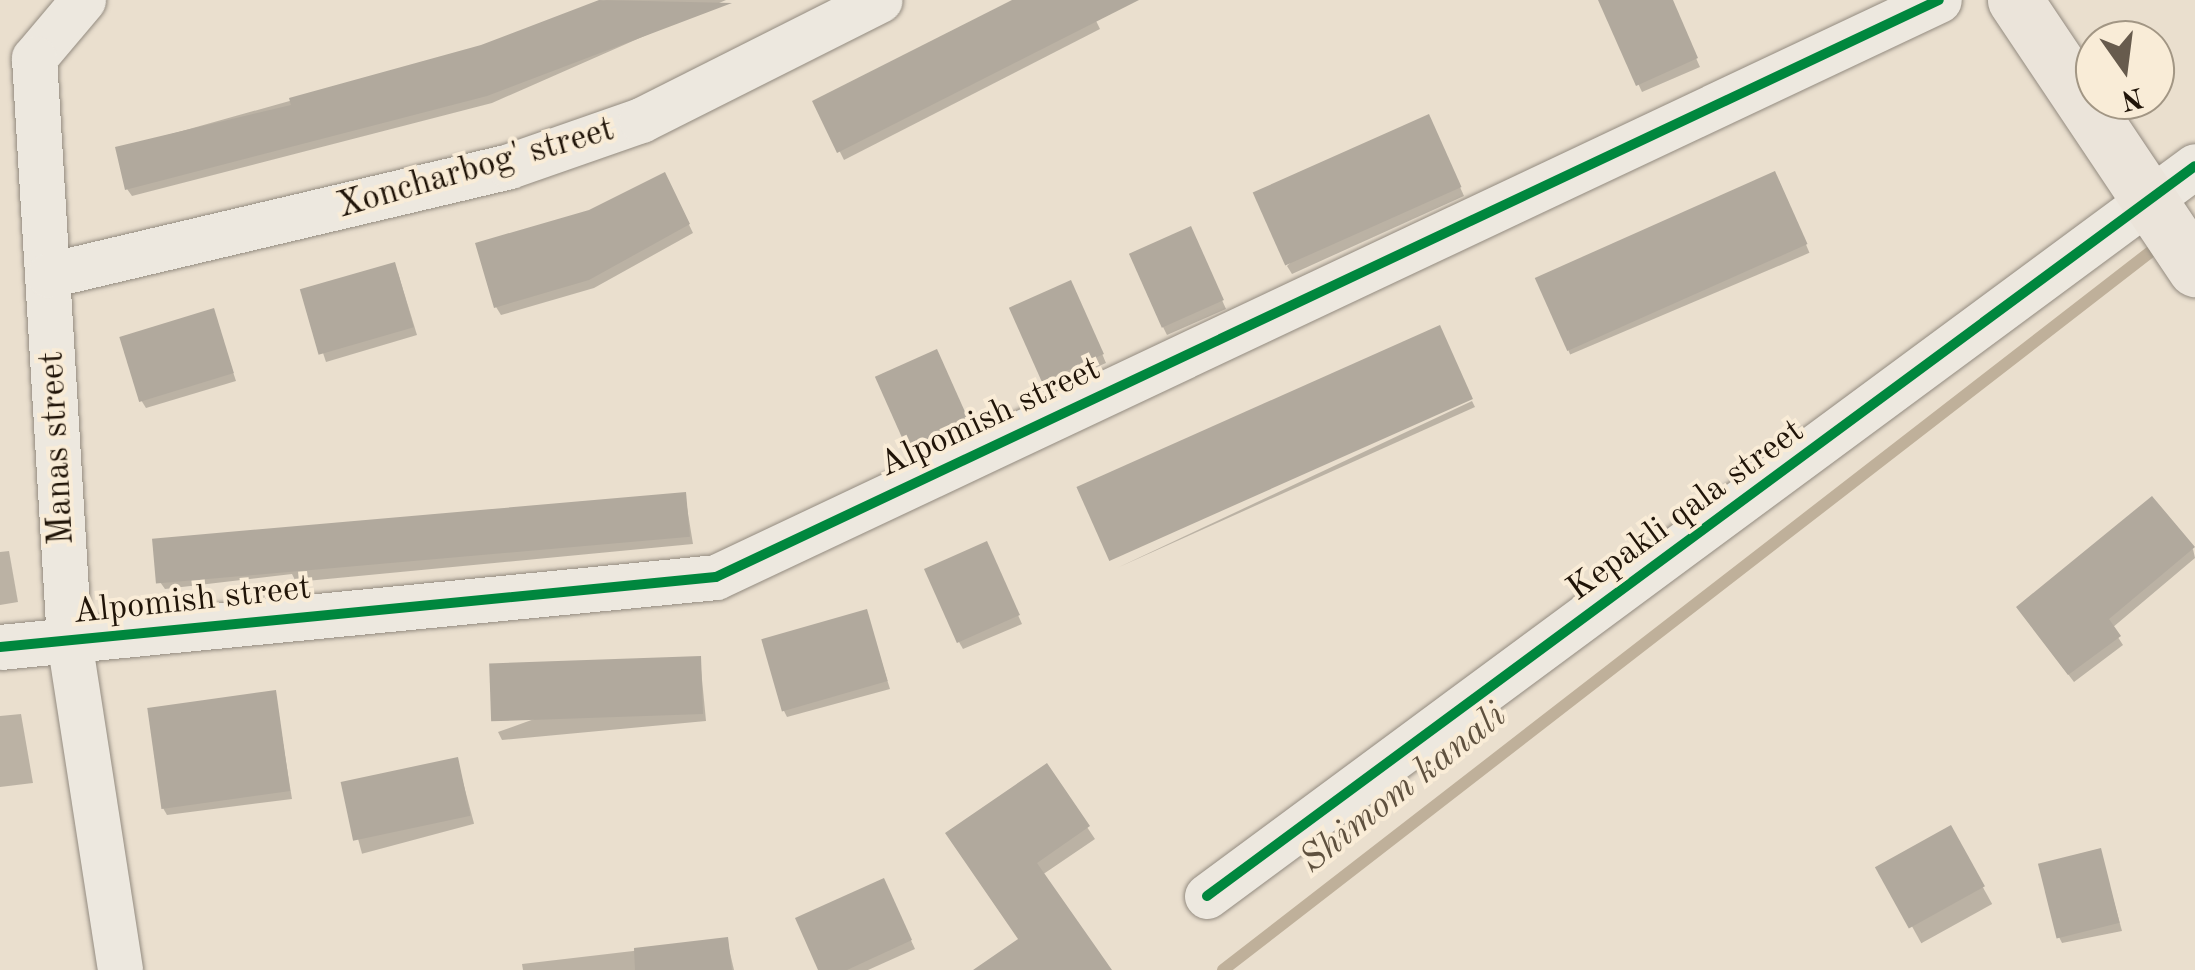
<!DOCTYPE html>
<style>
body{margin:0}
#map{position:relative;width:2195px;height:970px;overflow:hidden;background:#eadfce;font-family:"Old Standard TT",serif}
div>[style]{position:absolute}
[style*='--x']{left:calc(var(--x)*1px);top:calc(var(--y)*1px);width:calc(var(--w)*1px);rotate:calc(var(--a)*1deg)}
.shadow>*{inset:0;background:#0003;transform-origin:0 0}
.stream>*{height:12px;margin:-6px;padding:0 6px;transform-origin:6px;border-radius:6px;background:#bfb09a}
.building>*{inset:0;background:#b1a99d;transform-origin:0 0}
.roads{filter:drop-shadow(0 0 2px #938b80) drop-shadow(0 0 2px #938b80)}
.minor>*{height:45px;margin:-22.5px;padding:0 22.5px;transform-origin:22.5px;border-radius:22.5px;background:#ede8df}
.primary>*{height:55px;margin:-27.5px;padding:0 27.5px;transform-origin:27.5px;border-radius:27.5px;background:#ebe4da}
.cycleway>*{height:10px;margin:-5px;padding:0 5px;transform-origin:5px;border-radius:5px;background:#00873e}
span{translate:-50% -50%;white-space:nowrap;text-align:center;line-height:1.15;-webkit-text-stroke:8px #f9ecd7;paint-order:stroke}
.street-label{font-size:35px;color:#201408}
.water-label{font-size:38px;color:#5f513f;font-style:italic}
.north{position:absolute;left:2075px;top:20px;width:100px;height:100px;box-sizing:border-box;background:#f9ecd7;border:2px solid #a29684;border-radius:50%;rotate:166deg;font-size:28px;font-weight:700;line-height:40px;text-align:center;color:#201408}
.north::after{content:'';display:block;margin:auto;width:35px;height:45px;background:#675b4d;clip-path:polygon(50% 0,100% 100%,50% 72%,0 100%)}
</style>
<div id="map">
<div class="shadow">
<div style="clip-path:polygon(606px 0,726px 0,492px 103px,132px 196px,127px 189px,118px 149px,482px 47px)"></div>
<div style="clip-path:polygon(1014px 0,1086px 0,1100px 29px,844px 160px,815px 102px)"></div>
<div style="clip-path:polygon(1599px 0,1670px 0,1700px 67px,1642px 92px)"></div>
<div style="clip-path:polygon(1432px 124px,1464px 196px,1292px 274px,1287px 266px)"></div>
<div style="left:1779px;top:181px;width:78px;height:260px;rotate:67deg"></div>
<div style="clip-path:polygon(669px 183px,693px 233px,594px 288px,501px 315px,496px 307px,590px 212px)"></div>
<div style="clip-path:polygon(1194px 237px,1226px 309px,1167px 335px,1163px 327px)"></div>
<div style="clip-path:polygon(398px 273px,417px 335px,326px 362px,303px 292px)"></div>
<div style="clip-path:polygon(1075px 291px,1106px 363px,1048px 388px,1044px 380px)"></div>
<div style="clip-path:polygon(213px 311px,236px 381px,146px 408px,141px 400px)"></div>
<div style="clip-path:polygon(941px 360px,972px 431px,914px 456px,910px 449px)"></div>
<div style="clip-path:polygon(1472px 401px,1475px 407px,1117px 568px)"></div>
<div style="clip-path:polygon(685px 495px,693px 544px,296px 582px,292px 574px,165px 589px,160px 582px)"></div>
<div style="clip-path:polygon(2193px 549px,2195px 558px,2112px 628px,2123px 645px,2074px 682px,2024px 616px)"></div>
<div style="clip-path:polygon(9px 551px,18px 602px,0 605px,0 552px)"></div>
<div style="clip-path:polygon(990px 552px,1022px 624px,963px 649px,959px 642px)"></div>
<div style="clip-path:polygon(866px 612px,890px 689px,787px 717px,783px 709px)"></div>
<div style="clip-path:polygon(700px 659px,706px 721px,502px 740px,498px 732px)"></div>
<div style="clip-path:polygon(275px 693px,292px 799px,167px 815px,163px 808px)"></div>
<div style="clip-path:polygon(21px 714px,33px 783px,0 787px,0 716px)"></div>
<div style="left:457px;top:760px;width:66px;height:116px;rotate:75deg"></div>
<div style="clip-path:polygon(1046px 766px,1095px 839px,1042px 875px,1108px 970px,988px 970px,1020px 940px)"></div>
<div style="left:1950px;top:828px;width:87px;height:81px;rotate:61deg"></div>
<div style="clip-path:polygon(2100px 851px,2122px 931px,2062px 943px,2058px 935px)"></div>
<div style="clip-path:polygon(887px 889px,915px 949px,868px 970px,821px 970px)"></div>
<div style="clip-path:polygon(727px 940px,734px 970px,523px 970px,522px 964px)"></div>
</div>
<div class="stream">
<div style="--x:1223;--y:970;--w:1188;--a:-37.75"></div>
</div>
<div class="building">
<div style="clip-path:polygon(599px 0,732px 3px,487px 96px,125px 190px,115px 147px,291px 105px,289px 98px,481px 45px)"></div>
<div style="clip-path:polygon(1012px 0,1139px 0,837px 153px,812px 101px)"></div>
<div style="clip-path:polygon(1598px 0,1673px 0,1698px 58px,1636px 86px)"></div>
<div style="left:1429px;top:114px;width:80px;height:193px;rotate:66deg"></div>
<div style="left:1775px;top:171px;width:80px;height:263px;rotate:66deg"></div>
<div style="clip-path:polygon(665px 172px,690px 224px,589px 280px,494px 308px,475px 243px,589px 210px)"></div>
<div style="left:1191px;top:226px;width:81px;height:68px;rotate:66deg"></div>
<div style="left:395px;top:262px;width:68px;height:99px;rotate:74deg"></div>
<div style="left:1071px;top:280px;width:81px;height:68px;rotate:66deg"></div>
<div style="left:214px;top:308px;width:68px;height:99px;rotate:73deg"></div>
<div style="left:1440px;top:325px;width:81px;height:398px;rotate:66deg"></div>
<div style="left:937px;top:349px;width:80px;height:68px;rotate:66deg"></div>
<div style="left:686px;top:492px;width:45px;height:536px;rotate:85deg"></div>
<div style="clip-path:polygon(2152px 496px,2195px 547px,2109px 619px,2121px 636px,2068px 675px,2016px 607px)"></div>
<div style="left:987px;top:541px;width:81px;height:69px;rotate:66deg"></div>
<div style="left:867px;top:609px;width:75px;height:110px;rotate:74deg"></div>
<div style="left:701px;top:656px;width:58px;height:212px;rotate:88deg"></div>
<div style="left:276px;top:690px;width:102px;height:130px;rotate:82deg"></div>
<div style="left:458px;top:757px;width:60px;height:120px;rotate:78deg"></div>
<div style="clip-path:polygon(1047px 763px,1090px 826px,1037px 863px,1112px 970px,973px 970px,1018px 939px,945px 833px)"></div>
<div style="left:1951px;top:825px;width:70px;height:87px;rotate:61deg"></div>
<div style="left:2101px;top:848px;width:77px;height:65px;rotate:76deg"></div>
<div style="clip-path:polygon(884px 878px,912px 940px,847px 970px,818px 970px,795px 918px)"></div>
<div style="clip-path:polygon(728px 937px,732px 970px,635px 970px,634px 948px)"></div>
</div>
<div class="roads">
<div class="minor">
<div style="--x:83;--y:0;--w:76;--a:130.2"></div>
<div style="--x:34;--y:58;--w:583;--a:86.56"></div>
<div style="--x:69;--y:640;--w:334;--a:81.2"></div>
<div style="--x:49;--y:275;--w:473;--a:-13.3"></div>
<div style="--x:509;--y:166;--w:140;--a:-19.2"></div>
<div style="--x:641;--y:120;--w:267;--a:-26.7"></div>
<div style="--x:0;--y:647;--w:719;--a:-5.58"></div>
<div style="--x:716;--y:577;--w:1352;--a:-25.26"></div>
<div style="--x:1207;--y:896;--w:1228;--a:-36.46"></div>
</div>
<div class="primary">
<div style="--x:2015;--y:0;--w:324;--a:56.2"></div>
</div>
</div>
<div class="cycleway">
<div style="--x:0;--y:647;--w:719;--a:-5.58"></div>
<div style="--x:716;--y:577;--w:1352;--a:-25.26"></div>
<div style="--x:1207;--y:896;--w:1228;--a:-36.46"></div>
</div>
<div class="street-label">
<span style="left:476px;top:169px;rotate:-16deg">Xoncharbog' street</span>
<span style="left:990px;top:418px;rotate:-25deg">Alpomish street</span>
<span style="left:58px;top:448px;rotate:-93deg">Manas street</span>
<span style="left:1686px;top:511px;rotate:-36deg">Kepakli qala street</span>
<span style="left:192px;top:601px;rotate:-6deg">Alpomish street</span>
</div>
<div class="water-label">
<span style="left:1404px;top:789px;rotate:-38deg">Shimom kanali</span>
</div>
<div class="north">N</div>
</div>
